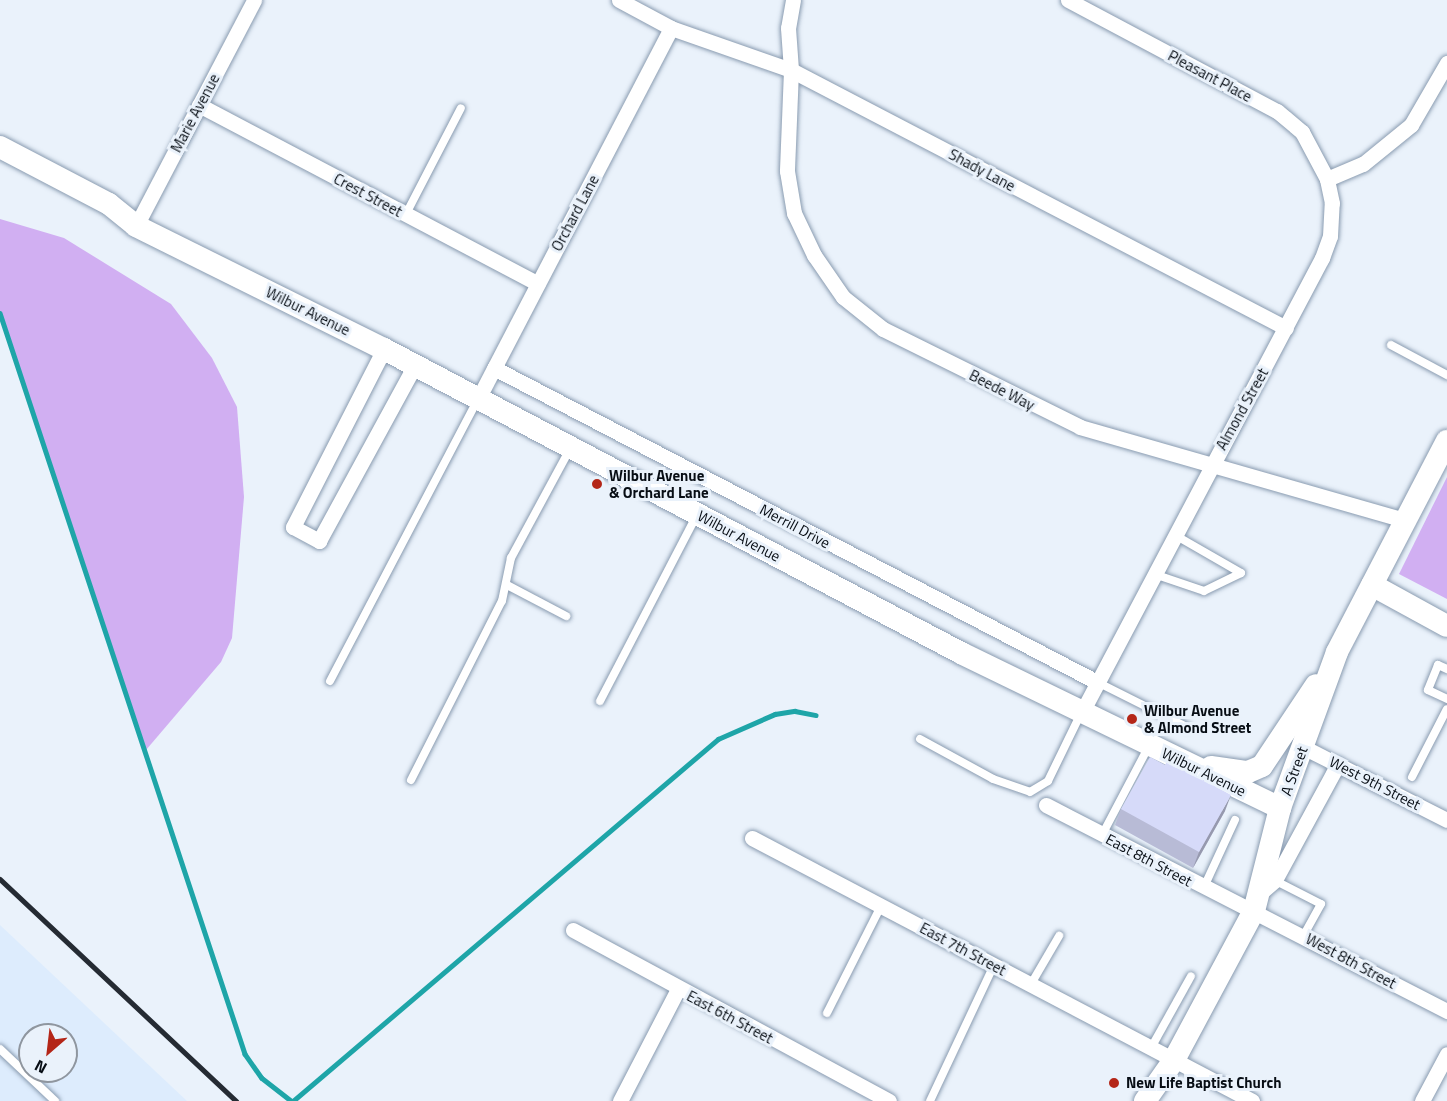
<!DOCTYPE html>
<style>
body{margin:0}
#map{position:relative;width:1447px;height:1101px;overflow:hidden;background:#eaf2fb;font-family:"Titillium Web",sans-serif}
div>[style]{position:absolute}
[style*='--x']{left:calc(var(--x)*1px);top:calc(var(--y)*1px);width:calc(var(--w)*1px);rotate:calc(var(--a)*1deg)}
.built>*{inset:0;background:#ddecfd}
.green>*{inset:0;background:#d1aff2}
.stream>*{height:4.5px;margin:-2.25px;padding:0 2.25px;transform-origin:2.25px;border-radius:2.25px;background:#1ea5a8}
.roads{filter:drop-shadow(0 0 2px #899bb0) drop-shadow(0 0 2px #899bb0)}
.lane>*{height:8px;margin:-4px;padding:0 4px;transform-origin:4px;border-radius:4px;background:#fff}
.street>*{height:15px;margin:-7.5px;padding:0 7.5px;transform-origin:7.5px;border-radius:7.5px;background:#fff}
.secondary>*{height:22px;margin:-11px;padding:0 11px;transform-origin:11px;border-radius:11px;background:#fff}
.rail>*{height:4.5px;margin:-2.25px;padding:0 2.25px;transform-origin:2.25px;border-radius:2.25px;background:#252b33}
.wall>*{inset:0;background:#b8bbd6}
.shaded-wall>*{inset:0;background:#9699ae}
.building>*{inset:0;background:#d6daf9}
.dots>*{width:16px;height:16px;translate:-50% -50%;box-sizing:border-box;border:3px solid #eaf2fb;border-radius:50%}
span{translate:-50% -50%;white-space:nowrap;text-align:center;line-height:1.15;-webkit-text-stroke:6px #eaf2fb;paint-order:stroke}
.street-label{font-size:15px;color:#070d14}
.poi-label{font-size:15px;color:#070d14;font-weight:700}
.left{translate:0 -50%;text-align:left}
.north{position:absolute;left:18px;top:1023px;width:60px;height:60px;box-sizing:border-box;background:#eaf2fb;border:2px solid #8f969f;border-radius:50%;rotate:208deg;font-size:16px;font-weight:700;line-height:24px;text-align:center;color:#070d14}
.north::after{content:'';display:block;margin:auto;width:21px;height:27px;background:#b42618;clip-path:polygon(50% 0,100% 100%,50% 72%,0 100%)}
</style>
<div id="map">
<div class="built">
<div style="clip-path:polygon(evenodd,0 925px,187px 1101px,0 1101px,0 925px,30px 1035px,66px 1035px,66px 1071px,30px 1071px,30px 1035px)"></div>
</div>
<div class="green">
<div style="clip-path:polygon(0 219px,64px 238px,171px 304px,212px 358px,237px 407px,244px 497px,232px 638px,221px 662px,146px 750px,0 314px)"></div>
<div style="clip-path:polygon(1447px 477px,1447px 599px,1399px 574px)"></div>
</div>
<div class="stream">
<div style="--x:0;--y:313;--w:780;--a:71.7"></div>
<div style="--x:245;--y:1054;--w:29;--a:55"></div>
<div style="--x:262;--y:1078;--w:37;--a:38"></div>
<div style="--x:293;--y:1101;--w:558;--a:-40.42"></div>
<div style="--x:718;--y:739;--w:62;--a:-23.7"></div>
<div style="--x:775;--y:714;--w:20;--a:-9"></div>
<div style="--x:795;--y:711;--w:21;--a:11"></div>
</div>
<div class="roads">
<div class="lane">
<div style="--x:406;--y:214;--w:119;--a:-62.6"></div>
<div style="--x:1391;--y:345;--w:64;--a:28.2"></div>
<div style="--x:1154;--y:574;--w:53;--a:18.8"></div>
<div style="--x:1204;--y:591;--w:41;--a:-25.9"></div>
<div style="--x:1241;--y:573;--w:76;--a:-150.1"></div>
<div style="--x:507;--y:585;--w:67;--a:27.7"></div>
<div style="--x:1447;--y:669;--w:10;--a:-156"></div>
<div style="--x:1438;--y:665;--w:27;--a:112"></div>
<div style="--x:1428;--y:690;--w:21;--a:25"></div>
<div style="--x:330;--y:681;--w:316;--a:-62.3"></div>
<div style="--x:1097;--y:682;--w:101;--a:26.6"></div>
<div style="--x:600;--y:701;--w:210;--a:-62.5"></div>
<div style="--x:920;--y:739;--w:83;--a:28.7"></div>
<div style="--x:993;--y:779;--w:39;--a:19"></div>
<div style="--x:1030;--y:792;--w:21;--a:-31"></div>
<div style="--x:1048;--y:781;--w:76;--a:-64.1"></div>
<div style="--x:1412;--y:777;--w:76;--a:-62.8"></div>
<div style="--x:411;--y:780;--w:201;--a:-63.1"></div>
<div style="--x:502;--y:601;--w:44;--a:-78.2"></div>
<div style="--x:511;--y:558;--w:124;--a:-61.6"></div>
<div style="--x:1102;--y:835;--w:101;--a:-62.2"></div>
<div style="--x:1272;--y:879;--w:55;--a:27"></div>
<div style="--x:1321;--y:904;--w:37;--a:119"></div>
<div style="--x:1204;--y:887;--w:74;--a:-65.2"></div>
<div style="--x:1031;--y:984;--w:56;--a:-59.7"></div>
<div style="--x:827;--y:1013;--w:120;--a:-63.2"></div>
<div style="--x:1151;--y:1048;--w:82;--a:-60.9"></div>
<div style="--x:0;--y:1049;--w:76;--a:43.4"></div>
<div style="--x:930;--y:1101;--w:150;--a:-64.8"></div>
</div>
<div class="street">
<div style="--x:619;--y:0;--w:59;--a:28.3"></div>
<div style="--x:671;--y:28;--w:127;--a:19.3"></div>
<div style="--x:791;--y:70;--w:558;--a:27.53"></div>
<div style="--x:793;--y:0;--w:28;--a:100"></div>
<div style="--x:788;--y:28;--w:42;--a:85.9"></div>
<div style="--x:791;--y:70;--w:101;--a:92.3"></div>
<div style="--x:787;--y:171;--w:43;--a:80.5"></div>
<div style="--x:794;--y:213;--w:47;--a:64.5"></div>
<div style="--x:814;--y:255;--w:51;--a:55.4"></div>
<div style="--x:843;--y:297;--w:51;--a:38.7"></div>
<div style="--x:883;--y:329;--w:220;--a:26.4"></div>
<div style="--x:1080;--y:427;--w:338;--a:16"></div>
<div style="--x:1068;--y:0;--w:237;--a:28"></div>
<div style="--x:1277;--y:111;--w:33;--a:40"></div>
<div style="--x:1302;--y:132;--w:53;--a:62"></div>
<div style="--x:199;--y:105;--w:383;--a:27.8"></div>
<div style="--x:136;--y:226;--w:255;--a:-62.4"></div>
<div style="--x:384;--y:349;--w:200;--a:117.1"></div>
<div style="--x:293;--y:527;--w:30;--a:28"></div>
<div style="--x:319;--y:541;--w:200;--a:-61.4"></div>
<div style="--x:494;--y:368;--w:680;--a:27.51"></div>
<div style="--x:478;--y:399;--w:418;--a:-62.5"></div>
<div style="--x:1082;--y:712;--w:514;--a:-62.14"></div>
<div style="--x:1322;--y:258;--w:23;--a:-70"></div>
<div style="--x:1330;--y:236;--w:33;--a:-87"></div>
<div style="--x:1332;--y:203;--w:25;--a:-102"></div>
<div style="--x:1327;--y:179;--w:39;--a:-23"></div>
<div style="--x:1363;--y:164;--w:62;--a:-39.1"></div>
<div style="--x:1411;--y:125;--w:72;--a:-59.9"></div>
<div style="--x:1303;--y:747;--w:161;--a:26.9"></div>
<div style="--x:1046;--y:805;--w:451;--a:27.2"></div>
<div style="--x:752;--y:838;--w:565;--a:27.74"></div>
<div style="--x:1259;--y:894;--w:21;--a:-41"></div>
<div style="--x:1275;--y:880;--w:132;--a:-61.5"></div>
<div style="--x:573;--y:930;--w:359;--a:28.4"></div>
<div style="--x:620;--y:1101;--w:126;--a:-62.6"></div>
<div style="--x:1422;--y:1101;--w:53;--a:-62"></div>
</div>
<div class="secondary">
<div style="--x:0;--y:147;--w:123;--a:27.6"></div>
<div style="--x:109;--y:204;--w:35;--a:39"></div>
<div style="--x:136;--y:226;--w:277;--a:26.4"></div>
<div style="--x:384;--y:349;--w:652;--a:27.78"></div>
<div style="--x:961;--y:653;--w:355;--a:25.9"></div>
<div style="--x:1372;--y:585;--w:85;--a:28.7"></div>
<div style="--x:1211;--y:767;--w:37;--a:8"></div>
<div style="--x:1248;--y:772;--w:15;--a:-23"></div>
<div style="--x:1262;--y:766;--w:97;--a:-56.3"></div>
<div style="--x:1145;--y:1101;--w:50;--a:-54.7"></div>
<div style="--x:1174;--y:1060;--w:169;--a:-61.8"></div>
<div style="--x:1254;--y:911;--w:106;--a:-75.8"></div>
<div style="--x:1280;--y:808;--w:166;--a:-69.9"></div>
<div style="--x:1337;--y:652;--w:238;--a:-62.5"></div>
</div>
</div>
<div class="rail">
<div style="--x:0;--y:879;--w:324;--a:43.2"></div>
</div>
<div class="wall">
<div style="clip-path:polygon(1121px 809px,1225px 811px,1193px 868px,1115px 825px)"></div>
</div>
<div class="shaded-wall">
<div style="clip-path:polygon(1231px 795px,1225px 811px,1193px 868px,1199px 852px)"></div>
</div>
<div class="building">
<div style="clip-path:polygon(1150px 757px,1165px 765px,1168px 760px,1231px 795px,1199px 852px,1121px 809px)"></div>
</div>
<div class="dots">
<div style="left:597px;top:484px;background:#b42618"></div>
<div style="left:1132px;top:719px;background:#b42618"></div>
<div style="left:1114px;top:1083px;background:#b42618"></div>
</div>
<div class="street-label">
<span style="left:1210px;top:76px;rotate:28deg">Pleasant Place</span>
<span style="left:195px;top:113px;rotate:-62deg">Marie Avenue</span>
<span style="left:982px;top:170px;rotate:28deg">Shady Lane</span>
<span style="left:368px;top:195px;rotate:28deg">Crest Street</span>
<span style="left:575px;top:213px;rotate:-62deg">Orchard Lane</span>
<span style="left:308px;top:311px;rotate:26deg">Wilbur Avenue</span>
<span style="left:1002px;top:390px;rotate:27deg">Beede Way</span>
<span style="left:1242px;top:409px;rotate:-61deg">Almond Street</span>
<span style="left:795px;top:526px;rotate:28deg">Merrill Drive</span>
<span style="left:739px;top:536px;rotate:28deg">Wilbur Avenue</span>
<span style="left:1294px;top:771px;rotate:-70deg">A Street</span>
<span style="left:1204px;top:772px;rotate:26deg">Wilbur Avenue</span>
<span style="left:1375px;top:783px;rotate:27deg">West 9th Street</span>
<span style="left:1149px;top:860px;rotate:28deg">East 8th Street</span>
<span style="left:963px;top:949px;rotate:28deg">East 7th Street</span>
<span style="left:1351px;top:961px;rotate:28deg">West 8th Street</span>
<span style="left:730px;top:1017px;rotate:28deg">East 6th Street</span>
</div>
<div class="poi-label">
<span class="left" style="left:609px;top:484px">Wilbur Avenue<br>&amp; Orchard Lane</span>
<span class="left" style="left:1144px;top:719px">Wilbur Avenue<br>&amp; Almond Street</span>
<span class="left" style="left:1126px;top:1083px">New Life Baptist Church</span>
</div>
<div class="north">N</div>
</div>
